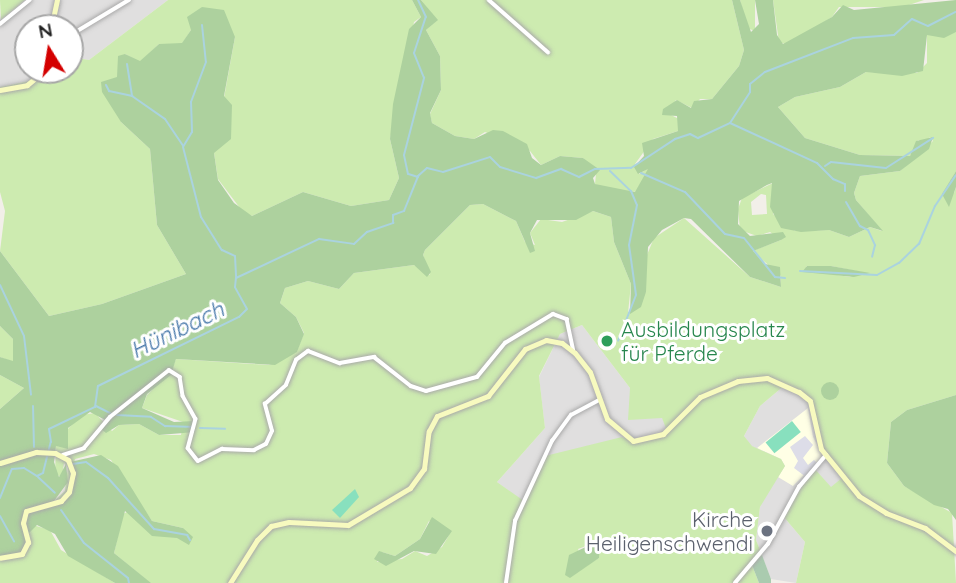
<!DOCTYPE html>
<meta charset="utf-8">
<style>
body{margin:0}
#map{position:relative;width:956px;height:583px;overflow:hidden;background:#f2efe9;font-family:Quicksand,sans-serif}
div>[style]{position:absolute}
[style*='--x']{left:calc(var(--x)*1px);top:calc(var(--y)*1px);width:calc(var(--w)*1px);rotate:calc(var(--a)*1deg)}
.residential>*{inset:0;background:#e0dfdf}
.education>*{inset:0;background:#ffffe5}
.grass>*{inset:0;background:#cdebb0}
.forest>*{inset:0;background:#add19e}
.round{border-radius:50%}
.cemetery>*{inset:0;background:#aacbaf}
.pitch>*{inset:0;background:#88e0be;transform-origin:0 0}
.plaza>*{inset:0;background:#dddde8}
.stream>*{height:2px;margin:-1px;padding:0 1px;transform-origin:1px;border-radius:1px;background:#aad3df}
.roads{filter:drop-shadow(0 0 2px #a9a9a9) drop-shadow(0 0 2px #a9a9a9)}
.street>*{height:3.5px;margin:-1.75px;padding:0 1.75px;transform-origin:1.75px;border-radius:1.75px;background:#fff}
.secondary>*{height:5px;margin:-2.5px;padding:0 2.5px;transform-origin:2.5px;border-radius:2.5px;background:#f7fabf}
.dots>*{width:19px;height:19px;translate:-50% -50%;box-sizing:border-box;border:4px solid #fff;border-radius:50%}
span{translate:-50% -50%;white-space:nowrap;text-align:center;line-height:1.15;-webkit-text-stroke:6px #fff;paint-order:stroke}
.leisure-label{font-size:21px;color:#27864d}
.left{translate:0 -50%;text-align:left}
.worship-label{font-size:21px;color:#5b616d}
.right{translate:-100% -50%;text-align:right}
.water-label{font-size:23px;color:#4a7aab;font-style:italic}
.north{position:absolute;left:14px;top:14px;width:70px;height:70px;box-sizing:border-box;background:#fff;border:2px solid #a7a7a7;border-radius:50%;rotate:349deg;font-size:19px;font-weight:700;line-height:28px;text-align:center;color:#222}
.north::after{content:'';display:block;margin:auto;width:24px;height:32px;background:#d40000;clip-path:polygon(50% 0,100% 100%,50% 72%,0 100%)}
</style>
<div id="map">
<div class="residential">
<div style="clip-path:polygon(25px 0,168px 0,89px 60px,70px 57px,70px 28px,28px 28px,28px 70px,41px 70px,29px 81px,0 87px,0 20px)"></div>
<div style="clip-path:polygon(582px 325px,630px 388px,662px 417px,668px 432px,633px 441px,622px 437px,524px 502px,497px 482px,545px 428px,539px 377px,560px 334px)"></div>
<div style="clip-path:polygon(785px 385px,807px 397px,843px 477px,831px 488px,814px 468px,822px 457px,794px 468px,806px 477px,783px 516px,805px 542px,796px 583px,771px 579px,756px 540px,760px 507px,781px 459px,751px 446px,744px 436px,760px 406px)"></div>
</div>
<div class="education">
<div style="clip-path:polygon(808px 408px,813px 437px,823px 456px,793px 486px,778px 477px,785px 466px,781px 459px,757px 448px)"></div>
</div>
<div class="grass">
<div style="clip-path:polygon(0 0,25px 0,1px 20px)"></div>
<div style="clip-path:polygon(168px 0,412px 0,421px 17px,414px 22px,390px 139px,399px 178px,389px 200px,351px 206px,303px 192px,252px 216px,243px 212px,218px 179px,214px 153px,235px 37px,191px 30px,182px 44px,159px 44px,140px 62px,125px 54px,121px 122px,150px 149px,157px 225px,186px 274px,102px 304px,49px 316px,0 251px,5px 211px,0 192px,0 87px,29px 81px,41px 70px,70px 70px,70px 57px,89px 60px)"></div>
<div style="clip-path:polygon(421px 0,732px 0,744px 50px,739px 66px,712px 99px,700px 99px,692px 108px,676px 100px,667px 113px,679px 119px,678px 131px,653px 139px,635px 164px,639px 174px,649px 168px,638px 192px,605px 189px,595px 184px,596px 174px,583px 158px,560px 156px,541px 165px,530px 151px,485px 132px,474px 139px,455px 136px,432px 123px,430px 114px,441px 90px,440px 56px,426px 30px,437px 20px)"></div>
<div style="clip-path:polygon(740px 0,755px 0,755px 31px,747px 28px)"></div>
<div style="clip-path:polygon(773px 0,924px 0,903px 7px,839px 7px,832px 17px,788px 45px,779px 42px)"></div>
<div style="clip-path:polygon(evenodd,956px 32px,956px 171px,945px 190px,954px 193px,956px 187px,956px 395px,907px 410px,891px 422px,887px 463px,904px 486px,952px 513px,956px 583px,796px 583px,805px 542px,783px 516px,814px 468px,831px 487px,843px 477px,824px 454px,811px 403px,785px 385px,760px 406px,744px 436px,752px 446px,781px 459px,785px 466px,760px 507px,756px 540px,762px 555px,752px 565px,759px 583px,150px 583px,114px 553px,123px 514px,129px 511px,136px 520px,185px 541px,183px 528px,152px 521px,111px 460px,94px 454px,75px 459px,67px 496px,54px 501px,65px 491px,68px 467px,64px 463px,62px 477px,55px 474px,56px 446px,68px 447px,67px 430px,81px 415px,95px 413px,112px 431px,119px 425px,139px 424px,159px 435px,181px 435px,183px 422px,142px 408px,147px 395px,172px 370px,176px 359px,269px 365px,280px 361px,297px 351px,304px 333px,296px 317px,280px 303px,285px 288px,308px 281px,339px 289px,354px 273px,414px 265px,430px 275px,423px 255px,425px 250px,470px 205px,483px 204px,516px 221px,525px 242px,535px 245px,530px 233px,541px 219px,562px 222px,593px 211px,611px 217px,614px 242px,631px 284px,628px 313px,646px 292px,644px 262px,654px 238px,684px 218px,750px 277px,781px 287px,781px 276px,752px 251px,781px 240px,770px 232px,757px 236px,740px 230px,738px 209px,742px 198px,773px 183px,773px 214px,795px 231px,829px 230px,849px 237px,870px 227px,882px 231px,856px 200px,854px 193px,860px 176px,900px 171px,933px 141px,930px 137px,926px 142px,918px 140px,910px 156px,860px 155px,805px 138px,778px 107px,795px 97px,840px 87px,866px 72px,917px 73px,927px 63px,927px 35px,956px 32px,761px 194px,766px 195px,767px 214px,752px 215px,751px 202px,761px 194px,956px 32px,806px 266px,831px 266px,861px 272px,850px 277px,811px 271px,806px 266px,956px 32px,582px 325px,630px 388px,628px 420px,662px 418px,667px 431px,633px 441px,622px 437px,545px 456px,524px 501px,497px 482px,545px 428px,539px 376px,560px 334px,582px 325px,956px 32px,429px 521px,449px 535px,442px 547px,427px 556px,415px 551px,402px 559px,377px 562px,382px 552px,395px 556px,420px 539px,429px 521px,956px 32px,594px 543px,599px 558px,585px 566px,578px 549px,594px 543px)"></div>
<div style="clip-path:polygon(0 326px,13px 339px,13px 362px,0 357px)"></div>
<div style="clip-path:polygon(0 375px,24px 388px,0 409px)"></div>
<div style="clip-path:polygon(33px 525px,50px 530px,61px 550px,115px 583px,0 583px,0 558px)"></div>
</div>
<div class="forest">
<div style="clip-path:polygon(412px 0,421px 0,438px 20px,426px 30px,440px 56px,441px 90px,430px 113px,432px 123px,455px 136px,474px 139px,493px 130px,503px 131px,527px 144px,532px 158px,541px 165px,560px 156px,583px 158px,600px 170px,593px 178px,595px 184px,635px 192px,648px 169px,638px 174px,634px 167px,644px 156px,642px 143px,678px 131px,677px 116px,662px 115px,663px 109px,677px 100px,691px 108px,694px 101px,712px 99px,739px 66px,744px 50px,732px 0,740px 0,751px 32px,759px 24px,755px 0,773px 0,777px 35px,783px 44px,832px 17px,843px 5px,854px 10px,956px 0,956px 32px,944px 38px,927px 35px,923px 71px,902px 76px,866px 72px,840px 87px,795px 97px,778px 107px,805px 138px,860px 155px,910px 156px,916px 141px,933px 137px,929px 149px,900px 171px,860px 176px,854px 193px,856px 200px,883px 231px,870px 227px,849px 237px,829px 230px,801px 232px,781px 228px,770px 207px,772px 183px,767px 185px,739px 201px,738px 224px,750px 236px,783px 232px,786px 237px,781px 240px,753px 251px,765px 264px,780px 267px,781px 287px,750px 277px,691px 219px,684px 218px,662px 230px,648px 247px,646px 292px,641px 307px,630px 314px,631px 284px,614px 242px,611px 217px,593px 211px,576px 220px,537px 220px,530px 233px,535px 251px,530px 253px,516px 221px,483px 204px,470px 205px,425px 250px,423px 255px,431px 272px,427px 277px,414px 265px,354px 273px,339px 289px,308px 281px,285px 288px,280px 303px,296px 317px,304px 334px,297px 352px,275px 365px,176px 359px,171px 375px,147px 394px,142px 408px,174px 422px,195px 421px,195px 432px,159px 435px,139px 424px,119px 425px,106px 433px,101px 429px,107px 421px,90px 412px,68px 428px,68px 449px,56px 446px,54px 462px,59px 477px,66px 464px,68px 482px,54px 501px,61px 501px,72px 483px,70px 462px,101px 455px,118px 466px,152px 521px,183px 528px,193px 537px,189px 545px,177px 538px,152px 536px,125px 511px,114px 553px,151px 583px,115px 583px,68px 556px,55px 534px,37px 525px,27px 535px,25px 551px,0 558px,0 409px,24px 388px,0 375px,0 357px,13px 361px,13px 339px,0 326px,0 251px,49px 316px,102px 304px,186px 274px,157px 225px,150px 149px,121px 122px,102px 92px,101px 82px,117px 77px,118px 56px,125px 54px,140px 61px,159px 44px,182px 43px,191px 30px,187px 17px,202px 7px,224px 10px,235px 37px,224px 96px,232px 105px,231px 139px,214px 153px,218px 180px,234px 203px,252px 216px,303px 192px,351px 206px,389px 200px,399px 178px,390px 139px,393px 104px,409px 29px,421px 17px)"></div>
<div style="clip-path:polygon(956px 171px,956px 187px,949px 207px,942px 194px)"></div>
<div style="clip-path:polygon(807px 266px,831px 266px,870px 273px,854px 277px,802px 272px)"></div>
<div class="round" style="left:821px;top:382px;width:18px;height:18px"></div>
<div style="clip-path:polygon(956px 395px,956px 520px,948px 509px,934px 505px,904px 486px,887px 463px,891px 422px,907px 410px)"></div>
<div style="clip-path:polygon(432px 517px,452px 531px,436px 554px,414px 551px,386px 566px,374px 559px,379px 551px,395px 556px,420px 539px)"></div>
<div style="clip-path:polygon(594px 543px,600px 544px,599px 558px,570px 578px,565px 575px,569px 555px)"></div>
</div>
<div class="cemetery">
<div style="clip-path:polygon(762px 555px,771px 579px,771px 583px,759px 583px,752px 565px)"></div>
</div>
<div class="pitch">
<div style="left:792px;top:421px;width:14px;height:34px;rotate:51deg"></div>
<div style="clip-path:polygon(355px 489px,359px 497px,340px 518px,332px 510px)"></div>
</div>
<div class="plaza">
<div style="clip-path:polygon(805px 436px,813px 445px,803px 458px,808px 465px,814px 460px,818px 464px,806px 477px,794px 468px,798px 461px,790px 447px)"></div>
</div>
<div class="stream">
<div style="--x:202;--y:25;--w:37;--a:84"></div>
<div style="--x:206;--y:62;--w:43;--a:110.6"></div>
<div style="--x:191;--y:102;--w:30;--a:88"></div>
<div style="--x:192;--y:132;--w:17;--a:121"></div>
<div style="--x:183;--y:147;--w:72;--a:75.6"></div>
<div style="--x:201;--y:217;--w:39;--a:58"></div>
<div style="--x:222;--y:250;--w:14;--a:25"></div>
<div style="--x:235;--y:256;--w:22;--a:87"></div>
<div style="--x:127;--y:64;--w:32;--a:81"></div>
<div style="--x:106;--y:85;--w:7;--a:63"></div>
<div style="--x:109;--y:91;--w:24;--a:12"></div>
<div style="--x:132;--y:96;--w:40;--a:34.9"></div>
<div style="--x:165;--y:119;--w:32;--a:56"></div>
<div style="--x:730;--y:123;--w:96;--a:24.7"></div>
<div style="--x:817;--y:163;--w:23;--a:45"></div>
<div style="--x:833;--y:179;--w:13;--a:23"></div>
<div style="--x:845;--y:184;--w:7;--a:90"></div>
<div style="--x:825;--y:166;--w:7;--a:-34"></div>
<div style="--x:831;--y:162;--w:55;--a:6.2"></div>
<div style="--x:886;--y:168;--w:56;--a:-32.6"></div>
<div style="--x:610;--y:171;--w:29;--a:44"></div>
<div style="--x:631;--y:191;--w:15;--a:67"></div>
<div style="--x:637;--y:205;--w:41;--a:101.3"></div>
<div style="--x:629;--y:245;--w:50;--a:82"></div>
<div style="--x:636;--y:295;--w:49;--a:111.4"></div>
<div style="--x:641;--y:173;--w:48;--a:23.4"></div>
<div style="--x:685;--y:192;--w:58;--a:46.4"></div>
<div style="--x:725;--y:234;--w:19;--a:12"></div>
<div style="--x:744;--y:238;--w:50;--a:51.5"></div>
<div style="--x:775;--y:277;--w:10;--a:6"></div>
<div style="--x:418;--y:177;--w:10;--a:-163"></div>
<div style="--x:408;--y:174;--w:19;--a:-102"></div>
<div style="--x:404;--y:155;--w:80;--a:-75.4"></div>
<div style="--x:424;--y:78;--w:27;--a:-112"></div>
<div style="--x:414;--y:53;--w:38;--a:-72"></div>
<div style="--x:426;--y:17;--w:19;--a:-115"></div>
<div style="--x:846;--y:202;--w:28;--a:60"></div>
<div style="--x:860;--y:226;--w:9;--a:27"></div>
<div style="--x:868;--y:230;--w:17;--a:65"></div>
<div style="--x:875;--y:245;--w:12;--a:104"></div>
<div style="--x:800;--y:271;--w:77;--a:3"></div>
<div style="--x:877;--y:275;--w:25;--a:-29"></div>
<div style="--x:899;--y:263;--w:28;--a:-44"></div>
<div style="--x:919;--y:244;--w:41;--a:-67.2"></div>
<div style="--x:935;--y:206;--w:37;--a:-56"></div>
<div style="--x:0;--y:285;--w:56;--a:64.8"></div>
<div style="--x:24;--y:336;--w:59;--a:83.2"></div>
<div style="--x:33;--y:406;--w:41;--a:88.6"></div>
<div style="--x:96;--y:406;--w:18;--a:27"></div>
<div style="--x:117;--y:415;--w:34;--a:3"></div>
<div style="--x:151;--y:417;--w:17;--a:33"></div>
<div style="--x:165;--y:426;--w:29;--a:2"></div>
<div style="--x:200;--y:428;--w:25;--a:2"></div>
<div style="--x:73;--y:464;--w:13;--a:-9"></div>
<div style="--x:86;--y:462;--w:27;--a:36"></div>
<div style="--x:108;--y:478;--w:69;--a:48"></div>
<div style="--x:154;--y:529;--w:34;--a:10"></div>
<div style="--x:187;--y:535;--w:6;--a:59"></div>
<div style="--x:38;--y:477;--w:23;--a:43"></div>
<div style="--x:0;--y:498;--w:31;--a:-68"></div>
<div style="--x:12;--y:469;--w:12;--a:-5"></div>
<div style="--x:24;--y:468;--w:15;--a:32"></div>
<div style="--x:37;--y:476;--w:7;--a:-27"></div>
<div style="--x:43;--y:473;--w:32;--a:-76"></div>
<div style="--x:51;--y:442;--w:13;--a:-99"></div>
<div style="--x:49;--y:429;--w:51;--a:-25.6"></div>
<div style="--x:95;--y:407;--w:21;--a:-82"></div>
<div style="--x:98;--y:386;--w:157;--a:-26.1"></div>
<div style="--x:239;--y:317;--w:11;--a:-45"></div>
<div style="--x:247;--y:309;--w:25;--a:-119"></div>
<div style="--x:235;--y:287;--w:9;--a:-84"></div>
<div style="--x:236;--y:278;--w:92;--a:-25.2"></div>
<div style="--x:319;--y:239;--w:35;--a:8"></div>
<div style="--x:354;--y:244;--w:18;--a:-43"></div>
<div style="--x:367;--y:232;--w:28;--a:-19"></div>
<div style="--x:393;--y:223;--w:8;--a:-90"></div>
<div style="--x:393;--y:215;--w:12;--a:-20"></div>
<div style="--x:404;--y:211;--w:38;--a:-68"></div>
<div style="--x:418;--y:176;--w:12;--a:-42"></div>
<div style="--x:427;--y:168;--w:16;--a:14"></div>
<div style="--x:443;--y:172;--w:49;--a:-17.7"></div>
<div style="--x:490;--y:157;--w:14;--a:45"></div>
<div style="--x:500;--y:167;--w:38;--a:17"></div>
<div style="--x:536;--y:178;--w:27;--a:-20"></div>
<div style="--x:561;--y:169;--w:20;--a:24"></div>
<div style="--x:579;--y:177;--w:18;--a:-27"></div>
<div style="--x:595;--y:169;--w:36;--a:-2"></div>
<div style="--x:631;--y:168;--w:53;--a:-33.4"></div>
<div style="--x:675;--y:139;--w:16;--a:-18"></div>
<div style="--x:690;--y:134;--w:9;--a:27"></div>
<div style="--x:698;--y:138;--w:35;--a:-25"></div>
<div style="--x:730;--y:123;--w:37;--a:-57"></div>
<div style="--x:750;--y:92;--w:8;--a:-90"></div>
<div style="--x:750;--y:84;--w:19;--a:-39"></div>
<div style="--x:765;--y:72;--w:94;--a:-21.1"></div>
<div style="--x:853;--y:38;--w:41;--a:-4.2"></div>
<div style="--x:894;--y:35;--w:24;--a:-42"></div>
<div style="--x:912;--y:19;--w:17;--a:24"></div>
<div style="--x:928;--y:26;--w:31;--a:-27"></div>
<div style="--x:61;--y:510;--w:40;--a:55.1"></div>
<div style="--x:84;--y:543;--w:56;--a:38.5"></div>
<div style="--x:128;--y:578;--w:5;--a:79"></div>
<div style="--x:0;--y:516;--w:29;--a:61"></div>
</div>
<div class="roads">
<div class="street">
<div style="--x:489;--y:0;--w:79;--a:41.4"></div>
<div style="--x:0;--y:24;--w:38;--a:-39"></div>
<div style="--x:74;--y:33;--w:64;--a:-31"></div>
<div style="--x:63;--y:455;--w:22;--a:-18"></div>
<div style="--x:84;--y:448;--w:40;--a:-50"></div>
<div style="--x:110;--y:417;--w:75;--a:-38.5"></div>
<div style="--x:169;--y:370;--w:13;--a:32"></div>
<div style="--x:180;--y:377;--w:19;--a:81"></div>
<div style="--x:183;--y:396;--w:26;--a:61"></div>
<div style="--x:196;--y:419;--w:30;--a:105"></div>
<div style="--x:188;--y:448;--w:16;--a:52"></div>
<div style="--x:198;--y:461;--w:27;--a:-27"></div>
<div style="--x:222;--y:449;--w:32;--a:2"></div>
<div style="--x:254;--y:450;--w:13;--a:-27"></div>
<div style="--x:266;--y:444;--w:14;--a:-65"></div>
<div style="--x:272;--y:431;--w:28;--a:-105"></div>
<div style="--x:265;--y:404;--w:28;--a:-42"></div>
<div style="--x:286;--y:385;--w:27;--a:-68"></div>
<div style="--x:296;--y:360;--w:15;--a:-37"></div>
<div style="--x:308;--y:351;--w:34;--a:21"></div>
<div style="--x:340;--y:363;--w:35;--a:-10"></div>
<div style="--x:374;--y:357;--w:47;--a:38.1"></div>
<div style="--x:411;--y:386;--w:16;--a:18"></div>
<div style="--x:426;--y:391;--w:53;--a:-15.4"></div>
<div style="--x:477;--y:377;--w:44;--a:-50.5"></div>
<div style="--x:505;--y:343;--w:56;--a:-31.1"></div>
<div style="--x:553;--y:314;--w:15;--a:20"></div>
<div style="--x:567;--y:319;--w:33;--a:78"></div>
<div style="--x:506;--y:583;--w:63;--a:-81.7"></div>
<div style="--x:515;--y:521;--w:88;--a:-65.2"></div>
<div style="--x:552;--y:441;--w:32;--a:-54"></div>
<div style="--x:571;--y:415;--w:32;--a:-28"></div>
<div style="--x:735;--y:583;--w:51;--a:-49.8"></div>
<div style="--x:768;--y:544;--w:65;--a:-61.5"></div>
<div style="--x:799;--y:487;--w:42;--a:-49.8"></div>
</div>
<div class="secondary">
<div style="--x:51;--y:28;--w:29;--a:-78"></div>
<div style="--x:0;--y:90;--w:27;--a:-10"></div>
<div style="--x:27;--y:85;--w:23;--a:-40"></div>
<div style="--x:0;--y:463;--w:38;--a:-17"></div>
<div style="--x:36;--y:452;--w:19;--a:3"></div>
<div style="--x:55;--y:453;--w:15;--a:28"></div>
<div style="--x:68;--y:460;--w:14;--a:69"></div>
<div style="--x:73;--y:473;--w:19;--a:102"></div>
<div style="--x:69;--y:492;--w:12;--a:132"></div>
<div style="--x:61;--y:501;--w:36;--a:164"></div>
<div style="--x:26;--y:511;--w:12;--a:104"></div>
<div style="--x:23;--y:523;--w:20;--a:75"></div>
<div style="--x:28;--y:542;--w:13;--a:117"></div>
<div style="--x:22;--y:554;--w:22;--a:170"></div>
<div style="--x:230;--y:583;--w:51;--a:-57.9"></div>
<div style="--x:257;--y:540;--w:20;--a:-45"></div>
<div style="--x:271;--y:526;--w:18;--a:-13"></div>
<div style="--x:289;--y:522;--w:59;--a:2.9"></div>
<div style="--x:348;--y:525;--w:72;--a:-30.8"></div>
<div style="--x:410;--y:488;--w:24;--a:-54"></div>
<div style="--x:424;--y:469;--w:38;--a:-83"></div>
<div style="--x:429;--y:431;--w:17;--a:-62"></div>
<div style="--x:437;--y:416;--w:55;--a:-21.4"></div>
<div style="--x:488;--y:396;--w:60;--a:-51.8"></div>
<div style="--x:525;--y:349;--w:23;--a:-23"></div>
<div style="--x:546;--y:340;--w:16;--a:11"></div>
<div style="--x:562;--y:343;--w:16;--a:38"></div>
<div style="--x:575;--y:353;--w:24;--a:52"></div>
<div style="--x:590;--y:372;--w:50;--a:70.1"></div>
<div style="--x:607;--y:419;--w:34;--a:40"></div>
<div style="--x:633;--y:441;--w:31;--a:-13"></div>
<div style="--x:663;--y:434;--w:52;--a:-45"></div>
<div style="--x:700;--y:397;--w:41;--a:-22.8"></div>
<div style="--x:738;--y:381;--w:29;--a:-6"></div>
<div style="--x:767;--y:378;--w:35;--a:24"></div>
<div style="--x:799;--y:392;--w:14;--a:39"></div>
<div style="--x:810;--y:401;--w:49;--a:77.1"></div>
<div style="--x:821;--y:449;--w:60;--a:51"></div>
<div style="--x:859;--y:496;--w:32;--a:32"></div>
<div style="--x:886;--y:513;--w:42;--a:21"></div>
<div style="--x:925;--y:528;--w:39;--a:37"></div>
</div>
</div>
<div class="dots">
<div style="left:607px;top:341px;background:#2e9e5b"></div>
<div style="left:767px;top:531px;background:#6b7280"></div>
</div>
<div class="leisure-label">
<span class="left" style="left:621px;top:341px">Ausbildungsplatz<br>für Pferde</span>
</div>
<div class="worship-label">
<span class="right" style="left:753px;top:531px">Kirche<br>Heiligenschwendi</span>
</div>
<div class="water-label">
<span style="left:177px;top:330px;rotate:-26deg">Hünibach</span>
</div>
<div class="north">N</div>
</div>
